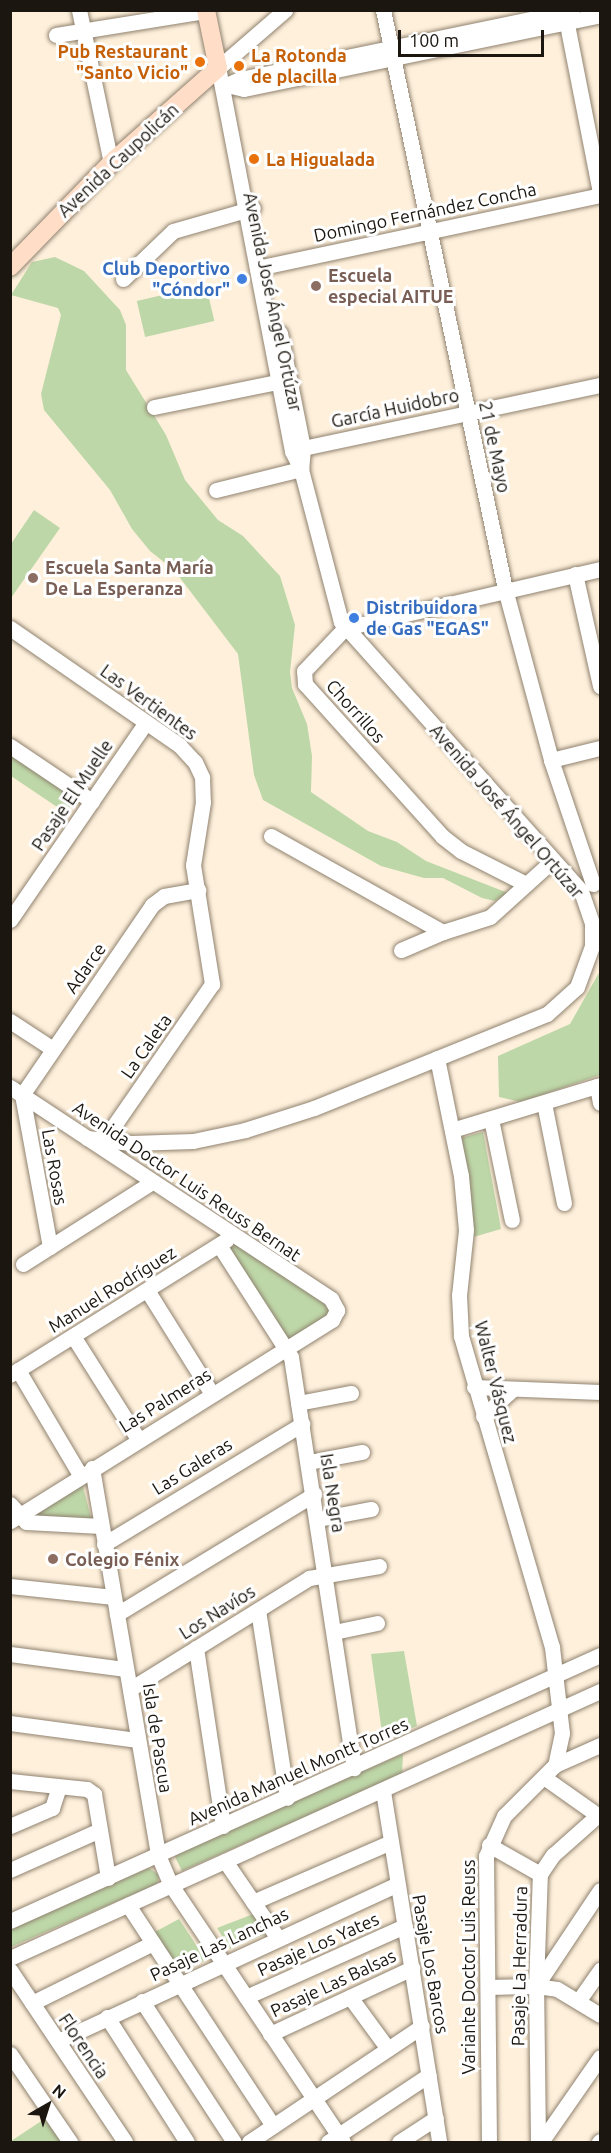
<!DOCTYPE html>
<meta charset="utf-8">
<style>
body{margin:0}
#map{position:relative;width:611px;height:2153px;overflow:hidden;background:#fef0db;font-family:Ubuntu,sans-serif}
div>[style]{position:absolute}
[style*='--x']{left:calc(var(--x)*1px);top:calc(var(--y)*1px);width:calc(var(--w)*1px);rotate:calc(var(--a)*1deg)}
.green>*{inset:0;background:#bed7a8;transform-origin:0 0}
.roads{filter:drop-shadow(0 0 2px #8f826f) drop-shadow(0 0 2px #8f826f)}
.minor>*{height:15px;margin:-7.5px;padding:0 7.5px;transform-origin:7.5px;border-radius:7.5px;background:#fff}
.major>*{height:18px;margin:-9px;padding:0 9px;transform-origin:9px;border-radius:9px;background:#ffddc7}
.dots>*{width:16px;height:16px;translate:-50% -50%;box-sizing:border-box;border:3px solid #fff;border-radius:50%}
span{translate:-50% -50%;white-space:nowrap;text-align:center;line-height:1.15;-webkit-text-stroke:6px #fff;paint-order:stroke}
.food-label{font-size:18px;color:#c56008;font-weight:700}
.right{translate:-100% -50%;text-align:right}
.left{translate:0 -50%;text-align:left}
.street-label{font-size:18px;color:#1b160f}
.shop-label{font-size:18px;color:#366cbe;font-weight:700}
.education-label{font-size:18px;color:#785e54;font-weight:700}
.frame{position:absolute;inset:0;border:12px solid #1b160f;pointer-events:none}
.north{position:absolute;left:18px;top:2075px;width:60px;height:60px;-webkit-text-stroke:4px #fff;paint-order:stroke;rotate:39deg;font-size:16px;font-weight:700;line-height:24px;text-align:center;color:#1b160f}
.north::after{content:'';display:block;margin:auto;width:21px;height:27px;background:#1b160f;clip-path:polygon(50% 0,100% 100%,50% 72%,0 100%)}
.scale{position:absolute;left:398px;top:30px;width:146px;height:27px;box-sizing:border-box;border:3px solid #1b160f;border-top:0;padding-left:8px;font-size:18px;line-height:21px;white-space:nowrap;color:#1b160f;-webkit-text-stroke:4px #fff;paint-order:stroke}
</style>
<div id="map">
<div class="green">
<div style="clip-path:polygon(55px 257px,84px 271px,120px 310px,126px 325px,126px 370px,166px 435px,185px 480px,218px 520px,243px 536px,280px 576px,295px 625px,290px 672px,292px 688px,307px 724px,312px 756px,311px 792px,368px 831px,397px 842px,426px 861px,508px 893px,495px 901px,482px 898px,443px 878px,424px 878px,381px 866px,263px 800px,254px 775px,238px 654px,174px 570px,150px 551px,132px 529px,110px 490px,44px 410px,41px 394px,61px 315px,58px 308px,11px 295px,32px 262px)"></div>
<div style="left:206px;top:285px;width:37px;height:71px;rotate:77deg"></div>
<div style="clip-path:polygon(34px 510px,60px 528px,11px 598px,11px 544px)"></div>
<div style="clip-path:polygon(10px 751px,77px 796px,66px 813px,11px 776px)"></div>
<div style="clip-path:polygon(600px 971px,600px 1075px,521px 1102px,499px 1097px,498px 1056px,570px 1024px)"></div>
<div style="clip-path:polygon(483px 1132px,501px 1229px,470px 1238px,457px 1139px)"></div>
<div style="clip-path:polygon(237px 1244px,326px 1303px,330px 1313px,286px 1342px,226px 1250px)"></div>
<div style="clip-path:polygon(81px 1479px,92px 1522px,38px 1518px,33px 1508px)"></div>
<div style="clip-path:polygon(404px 1651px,417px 1726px,383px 1740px,371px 1654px)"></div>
<div style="clip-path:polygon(403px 1754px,402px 1774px,182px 1871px,173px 1853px)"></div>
<div style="clip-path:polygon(149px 1868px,159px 1875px,157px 1884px,11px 1947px,10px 1929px)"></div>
<div style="clip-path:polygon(256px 1913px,270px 1932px,230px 1949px,217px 1928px)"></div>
<div style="clip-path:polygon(179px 1919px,206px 1960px,179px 1973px,151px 1934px)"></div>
<div style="clip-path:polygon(49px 2116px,67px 2142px,11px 2142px,11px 2141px)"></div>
</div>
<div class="roads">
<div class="minor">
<div style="--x:79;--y:10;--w:156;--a:78.2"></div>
<div style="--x:383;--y:10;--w:592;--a:78.1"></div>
<div style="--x:505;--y:589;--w:177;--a:74.9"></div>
<div style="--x:551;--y:760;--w:131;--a:71.3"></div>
<div style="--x:565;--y:14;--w:182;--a:78.9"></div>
<div style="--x:56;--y:35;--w:152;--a:-9.1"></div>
<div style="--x:218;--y:68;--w:89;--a:-40.9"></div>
<div style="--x:227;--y:85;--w:17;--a:13"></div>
<div style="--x:244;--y:89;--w:364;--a:-11.7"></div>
<div style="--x:224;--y:86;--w:17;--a:-24"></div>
<div style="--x:240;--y:79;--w:339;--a:-11.7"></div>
<div style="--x:257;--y:268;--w:351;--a:-12"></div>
<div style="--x:123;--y:279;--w:69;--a:-43.8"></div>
<div style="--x:173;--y:231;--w:83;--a:-16"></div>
<div style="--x:280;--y:333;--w:117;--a:78.7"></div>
<div style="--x:303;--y:448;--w:21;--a:95"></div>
<div style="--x:154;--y:407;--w:136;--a:-11.5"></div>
<div style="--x:303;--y:448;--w:304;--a:-12"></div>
<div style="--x:216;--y:490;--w:88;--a:-13.9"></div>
<div style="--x:575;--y:574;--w:115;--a:77.4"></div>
<div style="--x:10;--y:628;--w:206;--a:34.7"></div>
<div style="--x:179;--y:745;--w:23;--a:47"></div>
<div style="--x:195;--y:762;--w:17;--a:65"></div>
<div style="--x:202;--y:777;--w:25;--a:88"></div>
<div style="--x:203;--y:802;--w:64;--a:99"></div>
<div style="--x:193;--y:865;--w:121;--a:80.9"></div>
<div style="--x:212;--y:984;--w:178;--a:124.7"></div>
<div style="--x:10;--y:746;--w:99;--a:33.9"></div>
<div style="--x:551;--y:760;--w:50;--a:-13.8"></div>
<div style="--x:271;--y:836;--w:197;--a:29.2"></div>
<div style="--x:443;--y:932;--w:49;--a:-17.7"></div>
<div style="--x:490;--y:917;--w:85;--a:-42.1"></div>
<div style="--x:524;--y:883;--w:71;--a:-153.1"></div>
<div style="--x:461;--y:851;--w:24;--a:-142"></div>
<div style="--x:442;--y:836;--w:205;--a:-132"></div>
<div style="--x:305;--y:684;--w:13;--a:-94"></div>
<div style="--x:304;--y:671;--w:59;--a:-46.4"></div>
<div style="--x:345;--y:628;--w:262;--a:-13"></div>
<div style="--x:10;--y:920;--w:240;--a:-55.5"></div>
<div style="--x:401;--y:950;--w:46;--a:-23.2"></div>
<div style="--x:10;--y:1021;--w:51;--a:33.1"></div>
<div style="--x:437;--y:1058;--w:120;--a:78.5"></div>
<div style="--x:461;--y:1176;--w:54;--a:84.7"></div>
<div style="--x:466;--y:1230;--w:65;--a:96.1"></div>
<div style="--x:459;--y:1295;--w:41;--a:87.2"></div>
<div style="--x:461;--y:1336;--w:324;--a:73.7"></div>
<div style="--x:552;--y:1647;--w:87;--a:83.4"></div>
<div style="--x:562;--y:1733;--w:33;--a:102"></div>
<div style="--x:555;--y:1765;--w:72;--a:135"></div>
<div style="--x:504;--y:1816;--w:44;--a:114.2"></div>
<div style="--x:486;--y:1856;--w:286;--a:89.4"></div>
<div style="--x:597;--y:1086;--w:17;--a:80"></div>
<div style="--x:10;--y:1087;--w:385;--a:33.4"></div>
<div style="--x:331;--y:1299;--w:13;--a:61"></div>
<div style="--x:337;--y:1310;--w:11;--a:117"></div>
<div style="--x:332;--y:1320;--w:380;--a:148"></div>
<div style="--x:544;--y:1103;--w:102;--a:78.7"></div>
<div style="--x:491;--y:1119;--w:103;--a:78.3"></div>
<div style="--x:452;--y:1130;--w:155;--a:-16.9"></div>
<div style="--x:87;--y:1138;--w:44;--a:6.5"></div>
<div style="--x:131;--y:1143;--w:62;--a:-1.8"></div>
<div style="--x:193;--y:1141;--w:53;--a:-11.9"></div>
<div style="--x:245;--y:1130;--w:72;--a:-17.7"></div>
<div style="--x:314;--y:1108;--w:251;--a:-22"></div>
<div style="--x:547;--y:1014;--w:40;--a:-42"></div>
<div style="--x:577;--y:987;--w:44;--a:-69.9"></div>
<div style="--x:592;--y:946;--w:23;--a:-90"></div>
<div style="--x:592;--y:923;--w:34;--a:-109"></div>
<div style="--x:581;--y:891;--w:361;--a:-131.7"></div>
<div style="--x:341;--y:622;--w:158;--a:-104.7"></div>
<div style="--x:301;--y:469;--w:20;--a:-117"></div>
<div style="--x:292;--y:451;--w:390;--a:-100.9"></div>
<div style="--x:219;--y:1245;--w:133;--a:57.3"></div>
<div style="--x:291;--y:1357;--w:416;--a:81.3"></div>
<div style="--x:50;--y:1247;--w:155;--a:-100.4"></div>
<div style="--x:22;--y:1095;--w:230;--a:-55.6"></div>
<div style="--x:152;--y:905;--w:15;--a:-37"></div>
<div style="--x:164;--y:896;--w:35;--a:-10"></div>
<div style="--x:23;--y:1264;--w:153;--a:-32.4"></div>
<div style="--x:147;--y:1290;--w:123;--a:58"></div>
<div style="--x:73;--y:1336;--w:122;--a:57.7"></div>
<div style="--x:18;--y:1370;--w:122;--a:59.4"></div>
<div style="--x:10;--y:1375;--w:255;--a:-32"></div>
<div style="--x:474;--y:1387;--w:126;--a:2.3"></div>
<div style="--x:298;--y:1403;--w:54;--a:-10.7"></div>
<div style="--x:483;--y:1416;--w:39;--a:-42"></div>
<div style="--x:309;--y:1462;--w:54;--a:-10.7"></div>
<div style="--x:92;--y:1468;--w:393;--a:80.3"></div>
<div style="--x:158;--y:1855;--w:33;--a:67"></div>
<div style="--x:171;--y:1885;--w:309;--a:56.2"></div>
<div style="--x:10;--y:1504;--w:24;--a:48"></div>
<div style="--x:26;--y:1522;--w:75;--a:3.1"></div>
<div style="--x:318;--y:1519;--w:54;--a:-10.7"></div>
<div style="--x:104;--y:1544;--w:232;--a:-31.2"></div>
<div style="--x:10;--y:1586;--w:104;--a:6.1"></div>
<div style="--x:258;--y:1610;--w:190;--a:81.2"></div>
<div style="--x:117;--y:1614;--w:231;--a:-31.3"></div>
<div style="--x:334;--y:1632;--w:44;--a:-11.8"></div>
<div style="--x:196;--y:1648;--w:180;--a:81.4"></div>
<div style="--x:10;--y:1654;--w:117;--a:7.4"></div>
<div style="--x:130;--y:1689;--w:211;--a:-31.8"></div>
<div style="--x:309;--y:1578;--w:71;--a:-9.7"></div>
<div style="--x:10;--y:1723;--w:129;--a:7.6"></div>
<div style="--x:555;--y:1765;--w:49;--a:-24"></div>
<div style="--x:545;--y:1778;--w:67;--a:35.3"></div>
<div style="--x:10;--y:1781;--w:77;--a:5.9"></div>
<div style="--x:87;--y:1789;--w:9;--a:36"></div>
<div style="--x:94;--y:1794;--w:85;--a:80.5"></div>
<div style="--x:383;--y:1791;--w:355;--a:80.9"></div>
<div style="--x:10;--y:1826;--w:46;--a:-23.2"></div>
<div style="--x:52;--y:1808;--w:22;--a:-72"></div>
<div style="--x:489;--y:1845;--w:59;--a:29.6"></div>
<div style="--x:225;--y:1861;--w:93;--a:55.5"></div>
<div style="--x:10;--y:1870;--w:98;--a:-24"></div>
<div style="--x:253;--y:1902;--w:150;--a:-23.5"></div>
<div style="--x:128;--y:1905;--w:264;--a:56.7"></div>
<div style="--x:10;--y:1921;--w:647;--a:-24.27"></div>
<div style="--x:10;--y:1958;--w:648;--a:-24.35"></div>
<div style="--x:10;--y:1970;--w:207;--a:56.2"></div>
<div style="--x:536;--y:1986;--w:115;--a:-56.3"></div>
<div style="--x:488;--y:1987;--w:48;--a:-1.2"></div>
<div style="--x:536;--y:1986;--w:21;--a:8"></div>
<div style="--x:557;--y:1989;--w:50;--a:31.2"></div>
<div style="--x:246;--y:1997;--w:174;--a:-24.1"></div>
<div style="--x:350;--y:1997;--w:64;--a:53.8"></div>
<div style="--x:579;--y:2000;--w:37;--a:-55"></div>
<div style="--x:142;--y:2001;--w:168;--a:56.9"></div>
<div style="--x:32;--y:2003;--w:135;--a:-26.4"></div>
<div style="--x:107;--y:2017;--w:148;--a:57.4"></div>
<div style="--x:270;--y:2034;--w:157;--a:-24.9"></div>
<div style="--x:58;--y:2041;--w:374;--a:-24.8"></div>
<div style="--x:10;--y:2054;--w:107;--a:55.7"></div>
<div style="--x:249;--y:2142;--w:208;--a:-33.8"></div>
<div style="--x:328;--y:2142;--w:121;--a:-33.6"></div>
<div style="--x:399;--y:2142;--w:44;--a:-33"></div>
<div style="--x:538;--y:2142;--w:156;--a:-90.7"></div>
<div style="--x:536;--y:1986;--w:112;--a:-88"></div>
<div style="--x:540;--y:1874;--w:23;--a:-56"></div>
<div style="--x:553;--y:1855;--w:60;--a:-41.6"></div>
<div style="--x:541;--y:2142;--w:103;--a:-55.2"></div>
<div style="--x:599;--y:2142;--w:1;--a:-45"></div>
</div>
<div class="major">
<div style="--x:10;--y:267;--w:145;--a:-45.8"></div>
<div style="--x:111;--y:163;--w:143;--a:-41.6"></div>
<div style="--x:218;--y:68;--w:59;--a:-101.7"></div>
</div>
</div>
<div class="dots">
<div style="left:200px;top:62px;background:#e8710a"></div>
<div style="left:239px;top:66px;background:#e8710a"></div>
<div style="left:254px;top:159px;background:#e8710a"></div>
<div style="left:242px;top:279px;background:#3f7fe0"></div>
<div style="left:316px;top:286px;background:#8d6e63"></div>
<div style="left:33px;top:578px;background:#8d6e63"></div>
<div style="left:354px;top:618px;background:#3f7fe0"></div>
<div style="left:53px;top:1559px;background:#8d6e63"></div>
</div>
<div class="food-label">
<span class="right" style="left:188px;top:62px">Pub Restaurant<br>"Santo Vicio"</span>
<span class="left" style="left:251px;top:66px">La Rotonda<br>de placilla</span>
<span class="left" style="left:266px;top:159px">La Higualada</span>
</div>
<div class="street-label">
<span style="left:118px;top:160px;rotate:-43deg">Avenida Caupolicán</span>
<span style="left:425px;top:212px;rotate:-12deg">Domingo Fernández Concha</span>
<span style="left:273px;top:302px;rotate:78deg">Avenida José Ángel Ortúzar</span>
<span style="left:395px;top:408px;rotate:-12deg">García Huidobro</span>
<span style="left:495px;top:447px;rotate:78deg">21 de Mayo</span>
<span style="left:149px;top:702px;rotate:36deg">Las Vertientes</span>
<span style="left:356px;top:711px;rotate:48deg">Chorrillos</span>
<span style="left:72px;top:795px;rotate:-56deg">Pasaje El Muelle</span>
<span style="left:507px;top:811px;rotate:49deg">Avenida José Ángel Ortúzar</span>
<span style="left:85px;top:968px;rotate:-55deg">Adarce</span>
<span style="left:146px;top:1046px;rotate:-55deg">La Caleta</span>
<span style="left:55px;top:1167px;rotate:80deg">Las Rosas</span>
<span style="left:187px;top:1181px;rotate:34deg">Avenida Doctor Luis Reuss Bernat</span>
<span style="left:112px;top:1289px;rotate:-32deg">Manuel Rodríguez</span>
<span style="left:496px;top:1382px;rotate:76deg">Walter Vásquez</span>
<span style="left:165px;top:1400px;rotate:-32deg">Las Palmeras</span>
<span style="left:192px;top:1466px;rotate:-32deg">Las Galeras</span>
<span style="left:333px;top:1493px;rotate:81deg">Isla Negra</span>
<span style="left:217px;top:1612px;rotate:-32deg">Los Navíos</span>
<span style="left:158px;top:1738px;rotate:81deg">Isla de Pascua</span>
<span style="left:298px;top:1771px;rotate:-24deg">Avenida Manuel Montt Torres</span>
<span style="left:219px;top:1944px;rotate:-25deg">Pasaje Las Lanchas</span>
<span style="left:318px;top:1944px;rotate:-24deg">Pasaje Los Yates</span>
<span style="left:431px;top:1964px;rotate:80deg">Pasaje Los Barcos</span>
<span style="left:519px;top:1966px;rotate:-89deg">Pasaje La Herradura</span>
<span style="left:468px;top:1967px;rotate:-90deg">Variante Doctor Luis Reuss</span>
<span style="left:333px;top:1983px;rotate:-25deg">Pasaje Las Balsas</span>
<span style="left:84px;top:2046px;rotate:56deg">Florencia</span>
</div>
<div class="shop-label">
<span class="right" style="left:230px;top:279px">Club Deportivo<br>"Cóndor"</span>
<span class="left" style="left:366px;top:618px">Distribuidora<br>de Gas "EGAS"</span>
</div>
<div class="education-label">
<span class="left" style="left:328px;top:286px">Escuela<br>especial AITUE</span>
<span class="left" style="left:45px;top:578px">Escuela Santa María<br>De La Esperanza</span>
<span class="left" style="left:65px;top:1559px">Colegio Fénix</span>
</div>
<div class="frame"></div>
<div class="north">N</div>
<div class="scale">100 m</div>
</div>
